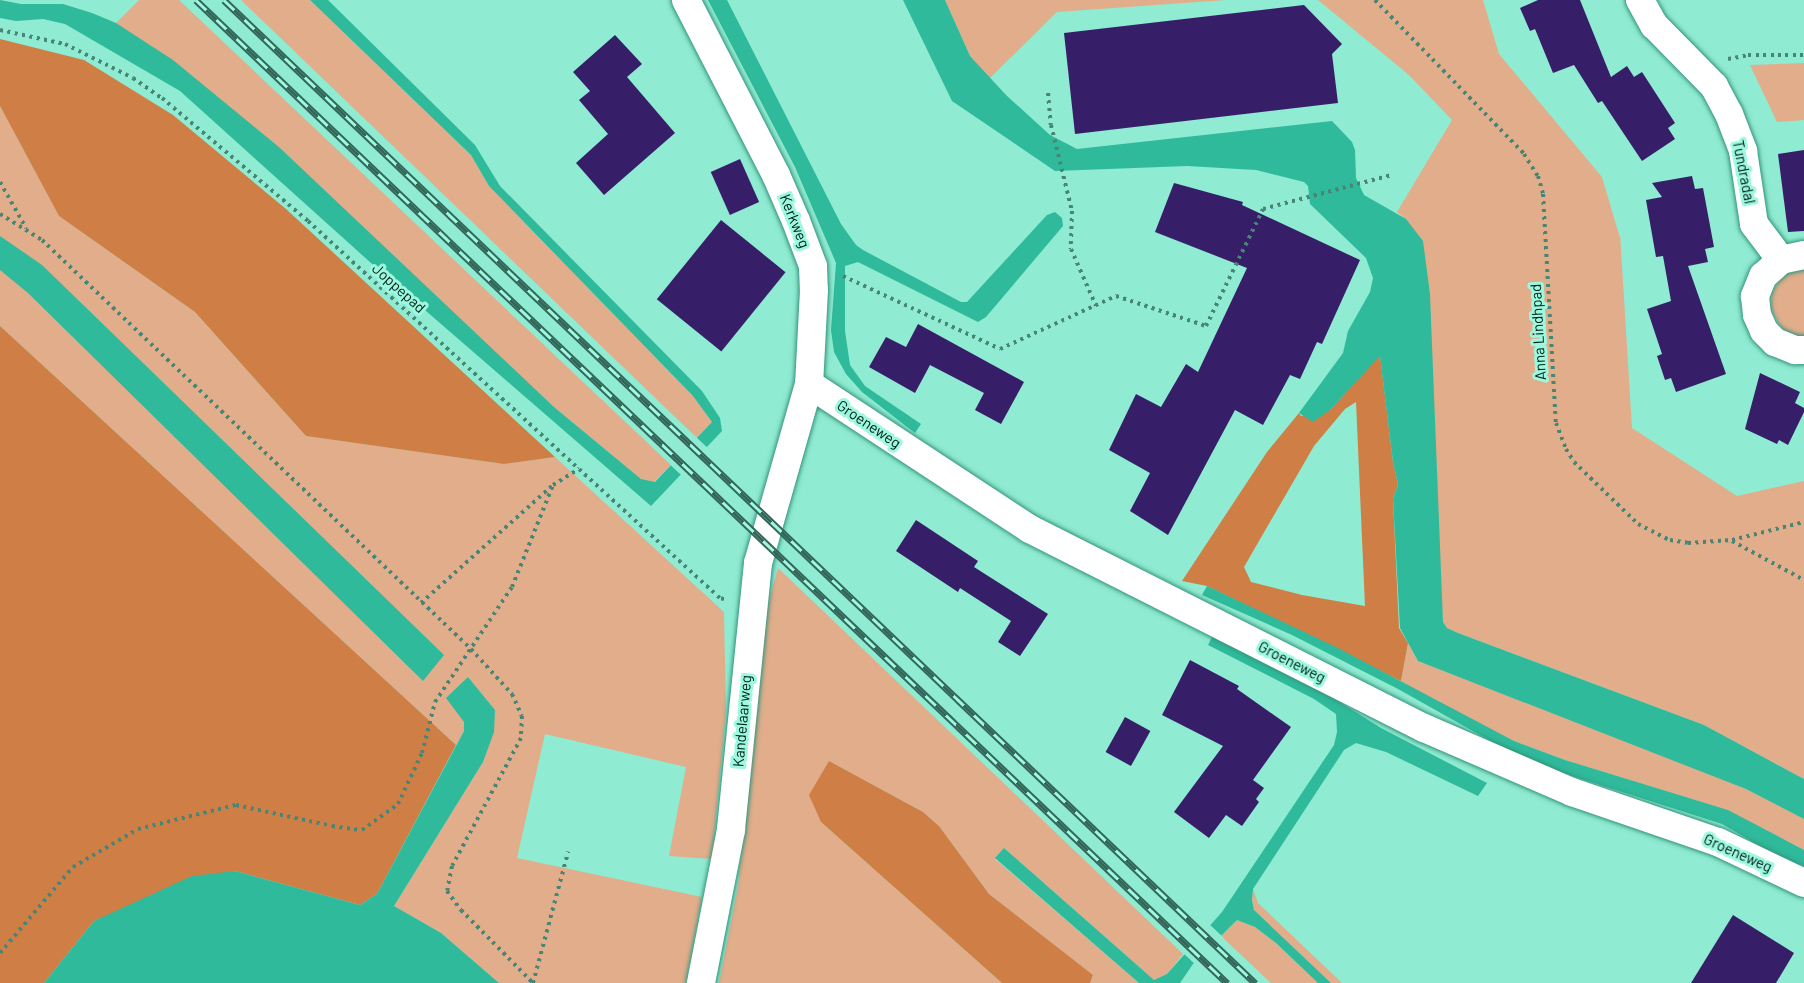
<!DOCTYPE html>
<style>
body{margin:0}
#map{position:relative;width:1804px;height:983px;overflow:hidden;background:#8febd1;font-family:Barlow,sans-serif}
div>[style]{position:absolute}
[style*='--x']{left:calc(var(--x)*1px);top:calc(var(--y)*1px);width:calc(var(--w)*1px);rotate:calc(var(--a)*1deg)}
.green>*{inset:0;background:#e2ad8b}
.forest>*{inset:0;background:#cf7e45}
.water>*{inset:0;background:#2fba9b}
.pier>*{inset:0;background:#8febd1;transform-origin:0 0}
.building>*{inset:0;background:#371e69;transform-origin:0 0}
.path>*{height:4px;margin-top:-2px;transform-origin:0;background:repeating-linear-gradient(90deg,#488574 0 3px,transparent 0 7.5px)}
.roads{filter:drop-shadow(0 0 2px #33937c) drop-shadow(0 0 2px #33937c)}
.minor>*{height:28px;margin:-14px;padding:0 14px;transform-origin:14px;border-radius:14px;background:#fff}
.rail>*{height:7px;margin-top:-3.5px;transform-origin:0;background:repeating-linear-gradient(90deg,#9cf8de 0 14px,#336659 0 28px);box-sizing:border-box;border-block:2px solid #336659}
span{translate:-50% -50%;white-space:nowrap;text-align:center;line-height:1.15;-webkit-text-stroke:6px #9cf8de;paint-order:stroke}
.street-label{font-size:15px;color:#011e17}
</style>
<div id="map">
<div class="green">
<div style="clip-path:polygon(139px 0,179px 0,671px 465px,654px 482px,641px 479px,554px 407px,116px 23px)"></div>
<div style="clip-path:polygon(241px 0,310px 0,471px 155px,489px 186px,693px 396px,712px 422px,697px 438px)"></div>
<div style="clip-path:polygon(945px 0,1226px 0,1057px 12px,990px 78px,970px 56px)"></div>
<div style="clip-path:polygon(1318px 0,1483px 0,1499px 54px,1602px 177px,1620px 238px,1620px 233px,1632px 428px,1737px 496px,1804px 481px,1804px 779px,1704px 725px,1458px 633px,1447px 628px,1443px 622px,1406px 219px,1397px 212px,1452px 120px,1409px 75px)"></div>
<div style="clip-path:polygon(1804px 63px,1804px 120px,1777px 122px,1750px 65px)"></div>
<div style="clip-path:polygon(0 106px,59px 216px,195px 312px,306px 436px,504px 464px,555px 457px,724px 612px,726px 710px,712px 859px,669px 856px,686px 767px,545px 734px,517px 858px,702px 897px,686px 983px,499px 983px,441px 933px,394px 906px,483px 762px,495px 710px,468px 677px,464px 731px,456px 745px,0 326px)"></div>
<div style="clip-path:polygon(1804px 269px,1804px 337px,1789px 333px,1781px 328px,1770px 307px,1772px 293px,1781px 278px,1792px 271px)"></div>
<div style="clip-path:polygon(778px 568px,1183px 954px,1167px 974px,1154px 980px,1004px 848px,995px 859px,1139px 983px,1090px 983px,1093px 975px,989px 894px,939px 826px,923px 812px,829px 761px,821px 822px,1002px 983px,719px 983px,738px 886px,756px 696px,768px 604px)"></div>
<div style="clip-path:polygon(1408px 643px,1418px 661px,1689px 766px,1746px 789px,1790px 811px,1804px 819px,1804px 850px,1727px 810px,1565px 760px,1514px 741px,1424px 696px,1401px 681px)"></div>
<div style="clip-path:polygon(1253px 889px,1258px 903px,1342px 983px,1331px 983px,1254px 910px,1252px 900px)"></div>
<div style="clip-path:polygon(1237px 920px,1255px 927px,1276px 943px,1318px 983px,1271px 983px,1221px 936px)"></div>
</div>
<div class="forest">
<div style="clip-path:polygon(0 39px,84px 60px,173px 115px,286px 209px,555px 457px,504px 464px,306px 436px,195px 312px,59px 216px,0 106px)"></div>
<div style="clip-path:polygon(0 326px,456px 745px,377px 894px,360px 905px,235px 871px,94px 921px,44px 983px,0 983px)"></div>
<div style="clip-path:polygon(evenodd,1380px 355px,1393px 462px,1398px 484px,1393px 499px,1399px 628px,1408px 643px,1401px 681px,1207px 586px,1182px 581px,1267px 452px,1299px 413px,1301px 416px,1330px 410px,1380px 355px,1356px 402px,1365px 606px,1302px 595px,1251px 582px,1244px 567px,1314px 446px,1345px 409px,1356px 402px)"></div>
<div style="clip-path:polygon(829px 761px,923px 812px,939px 826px,989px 894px,1093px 975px,1090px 983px,1002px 983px,821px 822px,809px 795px)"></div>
</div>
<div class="water">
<div style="clip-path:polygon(0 0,21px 4px,63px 4px,92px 13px,116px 23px,173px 60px,280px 148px,554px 407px,641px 479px,655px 482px,712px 422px,693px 396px,489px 186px,471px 155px,310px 0,328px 0,475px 145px,500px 186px,702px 391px,720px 418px,722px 431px,651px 506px,381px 272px,180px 91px,65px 24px,43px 19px,16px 21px,0 18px)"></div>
<div style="clip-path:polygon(708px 0,727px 0,841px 224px,856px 245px,863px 250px,961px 302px,967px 302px,1047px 215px,1055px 212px,1062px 218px,1063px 226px,986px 317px,978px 322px,858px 262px,845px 266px,845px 331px,850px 365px,865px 386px,921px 424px,915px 433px,862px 392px,846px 374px,834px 352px,831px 330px,836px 263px,795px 167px)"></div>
<div style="clip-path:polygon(903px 0,945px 0,970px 56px,1006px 95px,1050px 135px,1077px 149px,1332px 121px,1352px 142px,1355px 150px,1356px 178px,1364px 195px,1406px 219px,1423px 241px,1430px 294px,1443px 622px,1447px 628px,1458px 633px,1704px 725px,1789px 771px,1804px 779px,1804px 819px,1746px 789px,1418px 661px,1400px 628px,1393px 499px,1398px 484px,1393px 462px,1380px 356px,1330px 410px,1313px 422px,1299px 413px,1343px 353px,1348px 331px,1370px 292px,1373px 278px,1366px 258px,1310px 204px,1308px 186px,1304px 182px,1256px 170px,1187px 166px,1055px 171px,952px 101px)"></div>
<div style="clip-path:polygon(0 236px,42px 265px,444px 655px,423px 681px,28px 293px,0 270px)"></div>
<div style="clip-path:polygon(1207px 586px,1338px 648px,1514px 741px,1565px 760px,1728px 810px,1804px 850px,1804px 866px,1781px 858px,1722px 824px,1566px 774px,1512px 753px,1398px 689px,1292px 635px,1202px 595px)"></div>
<div style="clip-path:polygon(1212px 637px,1338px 701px,1381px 728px,1487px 783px,1478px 796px,1386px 752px,1356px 743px,1344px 750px,1253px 889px,1252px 900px,1254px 910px,1331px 983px,1318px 983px,1276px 943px,1255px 927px,1237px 920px,1193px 964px,1180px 983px,1139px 983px,995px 858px,1004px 848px,1154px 980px,1167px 974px,1222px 912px,1334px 745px,1337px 732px,1336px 714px,1314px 699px,1208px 645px)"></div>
<div style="clip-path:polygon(468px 677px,495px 710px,494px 732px,483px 762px,394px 906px,441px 933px,499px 983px,44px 983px,94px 921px,192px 876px,235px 871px,360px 905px,377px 894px,464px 731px,464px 722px,446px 698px)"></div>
</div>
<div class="pier">
<div style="left:695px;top:436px;width:19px;height:38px;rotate:43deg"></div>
<div style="left:1208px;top:923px;width:22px;height:39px;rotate:43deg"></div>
</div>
<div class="building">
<div style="clip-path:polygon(1538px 0,1580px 0,1611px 77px,1627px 66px,1634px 77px,1642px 72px,1675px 123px,1668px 128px,1675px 139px,1642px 161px,1602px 101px,1598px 103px,1574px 65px,1553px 73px,1535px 29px,1530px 31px,1520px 8px)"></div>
<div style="clip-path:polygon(1304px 5px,1342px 44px,1332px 54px,1338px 103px,1075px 134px,1064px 33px)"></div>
<div style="clip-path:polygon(615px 35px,642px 64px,627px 77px,675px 133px,604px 195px,576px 163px,608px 134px,579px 100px,590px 91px,573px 72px)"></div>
<div style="clip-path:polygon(1804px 150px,1804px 231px,1788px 232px,1778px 154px)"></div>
<div style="left:740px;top:159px;width:47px;height:32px;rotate:66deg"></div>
<div style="clip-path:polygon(1692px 176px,1695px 189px,1703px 188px,1714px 247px,1705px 249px,1708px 262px,1688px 266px,1726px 374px,1676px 392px,1671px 378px,1665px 380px,1657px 356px,1662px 354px,1647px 309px,1671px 301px,1663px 256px,1656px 257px,1646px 200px,1662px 197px,1652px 183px)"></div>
<div style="clip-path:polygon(1174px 183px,1243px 202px,1242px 205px,1360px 260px,1322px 344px,1317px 342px,1300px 379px,1290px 375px,1263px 425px,1235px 410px,1168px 535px,1130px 511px,1150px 473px,1109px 450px,1136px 394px,1161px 407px,1186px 364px,1198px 372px,1247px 268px,1155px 232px)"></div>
<div style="left:721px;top:220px;width:83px;height:102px;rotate:39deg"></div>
<div style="clip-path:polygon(918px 324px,1024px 382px,1001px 424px,975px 410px,984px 393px,930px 365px,915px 393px,869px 367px,886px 337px,906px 347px)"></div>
<div style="clip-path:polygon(1760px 373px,1800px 392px,1795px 403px,1804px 408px,1804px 412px,1788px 445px,1779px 440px,1777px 444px,1745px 429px)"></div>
<div style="clip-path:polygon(916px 520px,978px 561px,974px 567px,1048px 614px,1020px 656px,998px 642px,1011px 621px,960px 588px,958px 592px,896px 551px)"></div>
<div style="clip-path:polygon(1190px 660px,1239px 686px,1237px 689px,1291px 727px,1253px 780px,1264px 788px,1256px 799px,1259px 802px,1242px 826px,1226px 815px,1209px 838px,1174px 812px,1223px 746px,1162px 715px)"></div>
<div style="left:1125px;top:717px;width:29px;height:40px;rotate:29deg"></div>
<div style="clip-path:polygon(1733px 915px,1794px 953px,1776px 983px,1691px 983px)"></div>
</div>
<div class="path">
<div style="--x:1375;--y:0;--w:214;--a:45.9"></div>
<div style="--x:1524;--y:154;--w:26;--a:58"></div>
<div style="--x:1538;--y:176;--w:19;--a:74"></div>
<div style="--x:1543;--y:194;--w:229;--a:86.8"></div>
<div style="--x:1556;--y:423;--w:28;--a:69"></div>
<div style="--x:1566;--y:449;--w:15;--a:58"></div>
<div style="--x:1574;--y:462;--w:89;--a:44.1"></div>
<div style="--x:1638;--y:524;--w:36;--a:27"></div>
<div style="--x:1670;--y:540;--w:18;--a:9"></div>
<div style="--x:1688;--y:543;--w:44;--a:-3.9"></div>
<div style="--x:1732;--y:540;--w:74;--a:-14"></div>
<div style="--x:0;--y:30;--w:66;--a:12.2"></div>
<div style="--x:65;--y:44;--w:76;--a:26.6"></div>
<div style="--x:133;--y:78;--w:35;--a:35"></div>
<div style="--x:162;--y:98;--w:191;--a:40.1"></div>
<div style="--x:308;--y:221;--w:560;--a:42.47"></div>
<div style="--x:721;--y:599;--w:4;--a:-14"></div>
<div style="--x:1728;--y:59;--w:20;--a:-11"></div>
<div style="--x:1748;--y:55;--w:56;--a:0"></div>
<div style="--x:1048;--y:93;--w:32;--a:85"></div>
<div style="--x:1051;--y:125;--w:89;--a:76.3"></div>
<div style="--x:1072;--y:211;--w:38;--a:92"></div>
<div style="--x:1071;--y:249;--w:62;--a:66.3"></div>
<div style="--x:0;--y:182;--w:53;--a:60.5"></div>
<div style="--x:0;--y:214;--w:49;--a:31.8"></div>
<div style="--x:42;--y:240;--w:593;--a:43.63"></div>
<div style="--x:471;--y:649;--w:61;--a:47.7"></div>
<div style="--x:512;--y:694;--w:24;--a:66"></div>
<div style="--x:522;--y:716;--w:22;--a:93"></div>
<div style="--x:521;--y:738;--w:145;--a:118.3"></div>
<div style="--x:452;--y:866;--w:25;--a:101"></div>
<div style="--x:447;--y:891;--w:24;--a:54"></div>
<div style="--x:461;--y:910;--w:103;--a:45.4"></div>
<div style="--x:843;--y:276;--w:173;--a:24.9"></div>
<div style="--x:1000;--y:349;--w:128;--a:-24.6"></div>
<div style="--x:1116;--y:296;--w:95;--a:18.4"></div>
<div style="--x:1206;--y:326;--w:130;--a:-64"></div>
<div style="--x:1263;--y:209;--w:133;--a:-14.8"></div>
<div style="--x:1732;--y:541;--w:82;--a:28.4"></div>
<div style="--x:421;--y:603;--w:177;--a:-41.8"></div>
<div style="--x:553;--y:485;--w:31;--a:-32"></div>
<div style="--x:0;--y:953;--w:113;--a:-49.7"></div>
<div style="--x:73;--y:867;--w:75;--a:-30.3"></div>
<div style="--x:138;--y:829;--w:101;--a:-13.8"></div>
<div style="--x:236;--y:805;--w:98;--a:12.3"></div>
<div style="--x:332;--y:826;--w:30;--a:8"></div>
<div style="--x:362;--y:830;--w:44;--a:-35.8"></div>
<div style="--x:398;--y:804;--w:56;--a:-64.8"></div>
<div style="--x:422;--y:753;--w:53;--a:-75.7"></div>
<div style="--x:435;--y:702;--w:138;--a:-56.2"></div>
<div style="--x:512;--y:587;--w:110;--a:-68.1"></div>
<div style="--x:533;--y:983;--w:136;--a:-75"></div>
</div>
<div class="roads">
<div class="minor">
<div style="--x:686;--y:0;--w:197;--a:62.8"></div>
<div style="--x:776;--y:175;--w:50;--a:66.5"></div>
<div style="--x:796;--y:221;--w:48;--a:69.3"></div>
<div style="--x:813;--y:266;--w:24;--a:88"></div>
<div style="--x:814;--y:290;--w:94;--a:93"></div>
<div style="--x:809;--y:384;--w:186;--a:105.9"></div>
<div style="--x:758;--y:563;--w:268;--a:95.8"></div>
<div style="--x:731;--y:830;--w:156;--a:101.1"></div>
<div style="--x:1640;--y:0;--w:29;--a:61"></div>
<div style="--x:1654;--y:25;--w:86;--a:45.5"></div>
<div style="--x:1714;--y:86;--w:32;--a:62"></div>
<div style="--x:1729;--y:114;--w:40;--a:69"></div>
<div style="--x:1743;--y:151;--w:74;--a:81.4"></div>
<div style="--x:1754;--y:224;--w:45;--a:53.1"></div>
<div style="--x:1804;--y:255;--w:24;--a:168"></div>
<div style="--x:1781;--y:260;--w:24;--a:138"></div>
<div style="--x:1763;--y:276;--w:22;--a:112"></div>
<div style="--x:1755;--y:296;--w:19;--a:84"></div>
<div style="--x:1757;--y:315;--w:17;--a:66"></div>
<div style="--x:1764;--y:331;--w:16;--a:45"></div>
<div style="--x:1775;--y:342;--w:22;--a:22"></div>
<div style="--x:1795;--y:350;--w:9;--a:0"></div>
<div style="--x:809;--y:384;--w:264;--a:33.3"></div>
<div style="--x:1030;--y:529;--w:441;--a:26.8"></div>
<div style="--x:1424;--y:728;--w:161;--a:23.4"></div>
<div style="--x:1572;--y:792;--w:154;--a:18.9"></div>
<div style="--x:1718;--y:842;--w:95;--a:25.5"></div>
</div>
</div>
<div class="rail">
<div style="--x:196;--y:0;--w:1425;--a:43.63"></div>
<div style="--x:224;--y:0;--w:1425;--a:43.63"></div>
</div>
<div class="street-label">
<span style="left:1744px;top:172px;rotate:79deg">Tundradal</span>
<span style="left:795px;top:221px;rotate:68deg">Kerkweg</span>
<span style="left:399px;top:288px;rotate:42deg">Joppepad</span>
<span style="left:1538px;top:332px;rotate:-93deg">Anna Lindhpad</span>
<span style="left:869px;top:424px;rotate:34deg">Groeneweg</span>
<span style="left:1292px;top:662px;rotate:27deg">Groeneweg</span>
<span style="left:742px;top:721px;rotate:-85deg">Kandelaarweg</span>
<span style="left:1738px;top:853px;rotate:24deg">Groeneweg</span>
</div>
</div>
